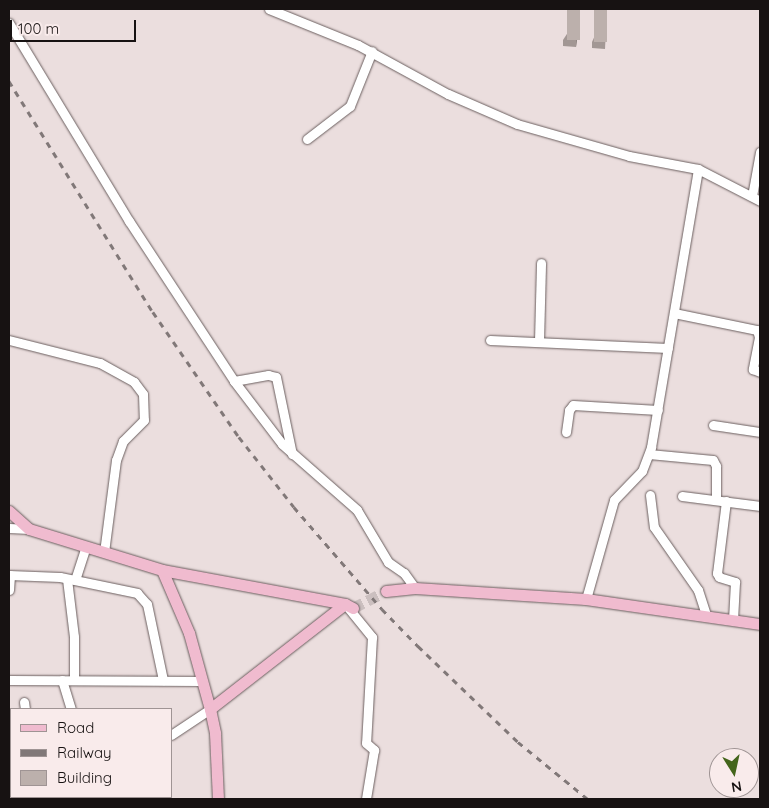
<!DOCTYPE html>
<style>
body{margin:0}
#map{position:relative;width:769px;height:808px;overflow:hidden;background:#ebdede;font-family:Quicksand,sans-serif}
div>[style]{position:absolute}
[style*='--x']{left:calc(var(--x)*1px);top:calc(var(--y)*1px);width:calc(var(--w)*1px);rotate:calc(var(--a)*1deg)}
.major-tunnel>*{height:11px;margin-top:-5.5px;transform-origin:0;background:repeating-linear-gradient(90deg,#cbbfbf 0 11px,transparent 0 16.5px)}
.roads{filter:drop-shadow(0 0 1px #6b5f5f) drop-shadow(0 0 1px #6b5f5f)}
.minor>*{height:9px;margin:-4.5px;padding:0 4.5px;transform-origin:4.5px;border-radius:4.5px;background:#fff}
.major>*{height:11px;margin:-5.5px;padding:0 5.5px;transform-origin:5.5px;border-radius:5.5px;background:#f0bbcf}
.rail>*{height:2.5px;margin-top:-1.25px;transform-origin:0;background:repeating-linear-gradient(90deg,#817878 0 6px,transparent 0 12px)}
.wall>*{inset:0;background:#a29794}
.shaded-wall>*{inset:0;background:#847b78}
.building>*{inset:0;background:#bcb0ac;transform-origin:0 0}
span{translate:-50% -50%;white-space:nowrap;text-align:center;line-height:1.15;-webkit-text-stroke:4.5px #f9ebeb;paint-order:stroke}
.frame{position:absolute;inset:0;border:10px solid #171212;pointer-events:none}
.legend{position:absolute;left:10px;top:708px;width:162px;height:90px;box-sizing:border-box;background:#f9ebeb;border:1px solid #9f9494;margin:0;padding:6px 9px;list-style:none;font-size:15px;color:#171212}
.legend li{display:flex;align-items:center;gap:10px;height:25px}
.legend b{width:25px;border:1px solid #9f9494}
.north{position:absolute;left:709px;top:748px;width:50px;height:50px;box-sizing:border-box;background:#f9ebeb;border:1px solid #9f9494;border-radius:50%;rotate:170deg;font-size:14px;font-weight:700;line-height:20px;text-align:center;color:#171212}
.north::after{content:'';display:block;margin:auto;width:18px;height:22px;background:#44651b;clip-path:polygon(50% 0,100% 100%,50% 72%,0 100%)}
.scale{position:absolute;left:10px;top:20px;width:126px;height:22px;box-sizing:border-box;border:2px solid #171212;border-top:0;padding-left:6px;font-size:15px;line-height:18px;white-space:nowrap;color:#171212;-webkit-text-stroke:4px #f9ebeb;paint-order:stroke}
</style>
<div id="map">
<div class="major-tunnel">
<div style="--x:353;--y:608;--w:37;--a:-27"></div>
</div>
<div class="roads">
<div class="minor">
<div style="--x:269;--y:9;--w:96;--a:22"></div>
<div style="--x:358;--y:45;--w:102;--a:28.6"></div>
<div style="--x:448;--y:94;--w:75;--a:23.5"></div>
<div style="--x:517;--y:124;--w:116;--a:15.9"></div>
<div style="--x:629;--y:156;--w:70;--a:10.7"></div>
<div style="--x:698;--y:169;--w:70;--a:27.3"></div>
<div style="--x:9;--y:23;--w:232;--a:58.8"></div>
<div style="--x:129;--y:221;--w:191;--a:56.7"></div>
<div style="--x:234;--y:381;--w:79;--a:52.7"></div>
<div style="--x:282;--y:444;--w:100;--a:41.3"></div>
<div style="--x:357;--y:510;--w:61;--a:59.2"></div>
<div style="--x:388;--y:562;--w:19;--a:35"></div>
<div style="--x:404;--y:573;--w:19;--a:54"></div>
<div style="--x:307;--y:139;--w:54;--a:-37.5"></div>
<div style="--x:350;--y:106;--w:59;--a:-68.2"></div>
<div style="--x:752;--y:196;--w:45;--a:-79.7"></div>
<div style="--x:674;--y:313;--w:85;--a:11.6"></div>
<div style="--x:757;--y:330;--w:7;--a:74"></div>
<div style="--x:759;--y:337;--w:33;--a:101"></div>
<div style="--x:753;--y:369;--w:8;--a:23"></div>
<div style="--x:9;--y:340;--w:94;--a:14.2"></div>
<div style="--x:100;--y:363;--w:39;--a:29"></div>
<div style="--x:134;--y:382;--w:15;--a:53"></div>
<div style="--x:143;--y:394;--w:26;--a:88"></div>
<div style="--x:144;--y:420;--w:30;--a:135"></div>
<div style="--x:123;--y:441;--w:20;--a:110"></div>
<div style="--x:116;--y:460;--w:93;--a:97.4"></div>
<div style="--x:490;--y:340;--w:178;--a:2.6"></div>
<div style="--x:539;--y:341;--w:78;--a:-88.5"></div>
<div style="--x:234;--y:381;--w:35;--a:-10"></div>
<div style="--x:268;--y:375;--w:8;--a:14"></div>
<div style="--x:276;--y:377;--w:79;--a:78.3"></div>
<div style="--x:713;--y:425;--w:48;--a:8.5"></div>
<div style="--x:566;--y:432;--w:22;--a:-82"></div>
<div style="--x:569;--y:410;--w:6;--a:-51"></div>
<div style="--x:573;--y:405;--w:85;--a:3.4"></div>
<div style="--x:649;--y:454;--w:64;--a:5.4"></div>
<div style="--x:713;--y:460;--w:7;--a:63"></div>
<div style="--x:716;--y:466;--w:34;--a:90"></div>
<div style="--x:650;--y:495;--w:32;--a:83"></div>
<div style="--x:654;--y:527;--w:77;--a:55.1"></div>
<div style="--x:698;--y:590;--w:28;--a:72"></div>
<div style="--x:682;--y:496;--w:79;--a:7.3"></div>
<div style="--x:726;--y:501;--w:73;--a:97.1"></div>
<div style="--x:717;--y:573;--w:4;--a:63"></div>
<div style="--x:719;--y:577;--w:17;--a:17"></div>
<div style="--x:735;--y:582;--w:38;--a:93"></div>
<div style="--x:9;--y:528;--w:20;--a:3"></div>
<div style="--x:9;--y:575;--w:51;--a:2.2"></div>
<div style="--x:60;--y:577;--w:79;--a:11.7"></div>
<div style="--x:137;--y:593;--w:15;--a:48"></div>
<div style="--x:147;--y:604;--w:78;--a:78.1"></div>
<div style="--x:67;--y:579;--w:58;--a:83.1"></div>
<div style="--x:74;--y:637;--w:43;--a:90"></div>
<div style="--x:75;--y:580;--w:35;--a:-72"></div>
<div style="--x:9;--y:590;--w:15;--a:-86"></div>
<div style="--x:586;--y:599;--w:103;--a:-74.2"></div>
<div style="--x:614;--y:500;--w:40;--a:-46"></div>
<div style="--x:642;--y:471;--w:26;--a:-69"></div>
<div style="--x:651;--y:447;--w:282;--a:-80.4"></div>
<div style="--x:345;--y:604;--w:43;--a:50.7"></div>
<div style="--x:372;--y:637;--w:106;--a:93.2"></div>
<div style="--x:366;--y:743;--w:11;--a:41"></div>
<div style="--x:374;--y:750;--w:50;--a:99.3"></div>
<div style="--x:9;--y:680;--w:193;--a:0.3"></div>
<div style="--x:62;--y:680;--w:30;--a:73"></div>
<div style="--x:24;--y:702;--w:7;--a:82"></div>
<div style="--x:171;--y:735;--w:47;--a:-33.7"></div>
<div style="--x:40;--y:797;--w:2;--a:63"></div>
<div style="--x:144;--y:797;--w:2;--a:90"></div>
<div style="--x:59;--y:799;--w:4;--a:-27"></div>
</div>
<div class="major">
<div style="--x:9;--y:511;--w:27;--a:42"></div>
<div style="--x:29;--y:529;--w:139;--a:17.1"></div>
<div style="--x:162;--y:570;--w:69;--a:66.8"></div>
<div style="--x:189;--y:633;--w:79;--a:74.6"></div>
<div style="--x:210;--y:709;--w:25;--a:78"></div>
<div style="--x:215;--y:733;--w:66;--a:87.4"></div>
<div style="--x:162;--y:570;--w:186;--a:10.5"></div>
<div style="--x:386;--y:591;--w:29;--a:-6"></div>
<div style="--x:415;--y:588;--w:171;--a:3.7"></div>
<div style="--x:586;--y:599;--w:176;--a:8.2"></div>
<div style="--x:210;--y:709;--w:171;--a:-37.9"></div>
<div style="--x:345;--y:604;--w:9;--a:27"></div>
</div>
</div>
<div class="rail">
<div style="--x:9;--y:81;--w:272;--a:58.1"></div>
<div style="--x:153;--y:312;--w:152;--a:55.5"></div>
<div style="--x:239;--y:437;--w:89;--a:51.8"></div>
<div style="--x:294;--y:507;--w:135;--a:49.2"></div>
<div style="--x:382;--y:609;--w:52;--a:45.8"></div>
<div style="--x:418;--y:646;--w:139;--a:43.8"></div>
<div style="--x:518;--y:742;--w:90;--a:39.2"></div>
</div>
<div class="wall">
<div style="clip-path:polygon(607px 9px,605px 49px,592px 48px,592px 42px)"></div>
<div style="clip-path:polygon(580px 14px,576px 47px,563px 46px,563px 40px)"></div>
</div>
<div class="shaded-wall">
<div style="clip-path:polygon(580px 9px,580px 14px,576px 47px,576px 41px)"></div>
</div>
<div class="building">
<div style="left:567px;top:9px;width:13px;height:31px"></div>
<div style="left:594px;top:9px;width:13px;height:33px"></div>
</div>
<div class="frame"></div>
<ul class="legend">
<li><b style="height:6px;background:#f0bbcf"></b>Road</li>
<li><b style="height:6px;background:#817878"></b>Railway</li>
<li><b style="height:14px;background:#bcb0ac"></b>Building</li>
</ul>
<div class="north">N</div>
<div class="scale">100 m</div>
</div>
